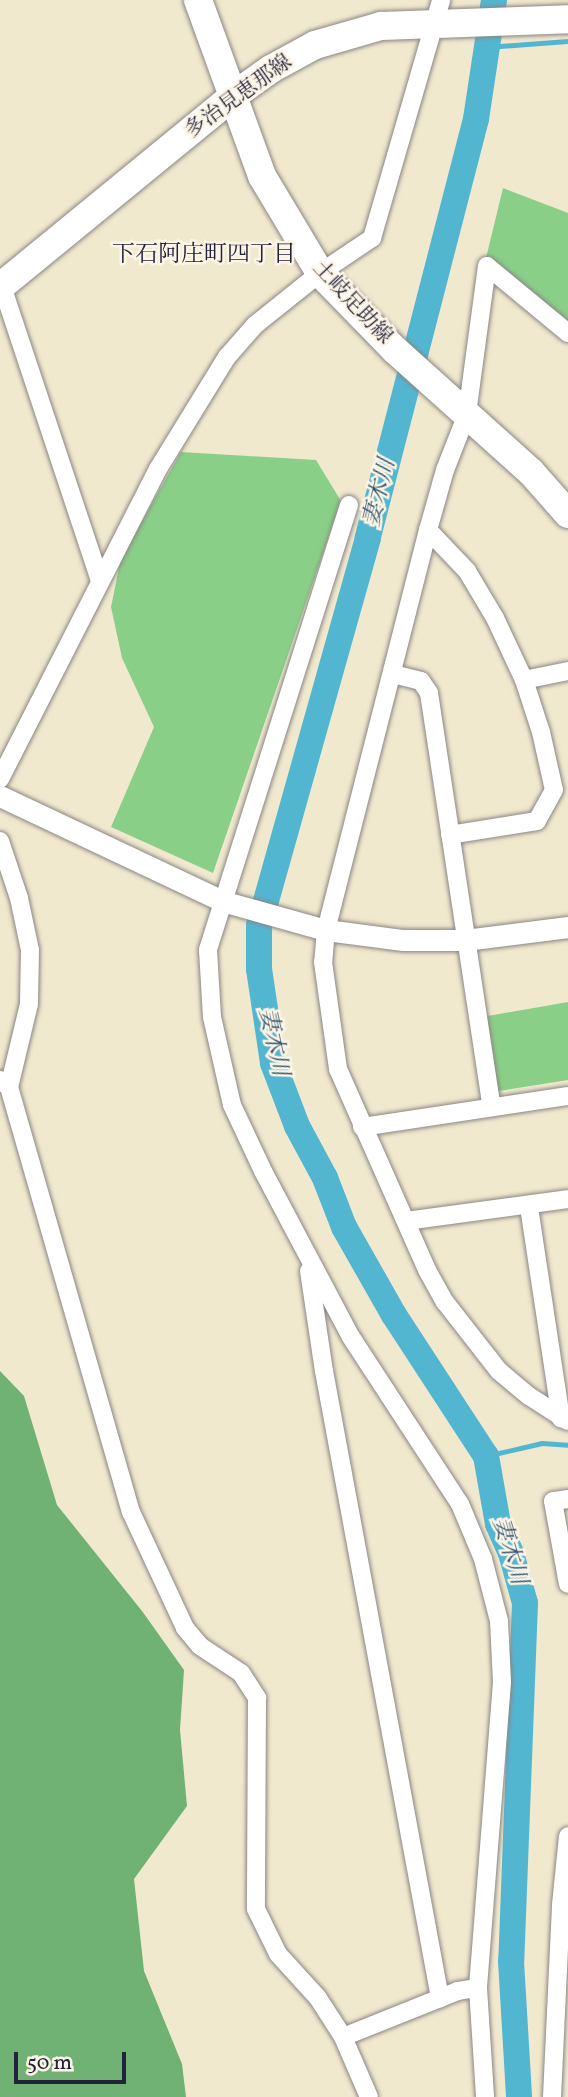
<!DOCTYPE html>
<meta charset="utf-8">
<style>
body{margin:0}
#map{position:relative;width:568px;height:2097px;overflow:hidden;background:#f1e9ce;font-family:Vollkorn,"Noto Serif JP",serif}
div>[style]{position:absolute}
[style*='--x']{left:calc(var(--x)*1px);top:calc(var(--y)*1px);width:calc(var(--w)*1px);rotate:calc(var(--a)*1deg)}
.green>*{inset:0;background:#8acf88}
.forest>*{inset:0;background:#6fb274}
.stream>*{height:4.5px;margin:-2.25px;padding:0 2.25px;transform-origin:2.25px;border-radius:2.25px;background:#53b6d1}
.river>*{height:26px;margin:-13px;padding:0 13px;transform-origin:13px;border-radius:13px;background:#53b6d1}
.roads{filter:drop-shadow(0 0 2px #8a8684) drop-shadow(0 0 2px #8a8684)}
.minor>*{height:18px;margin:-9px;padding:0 9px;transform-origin:9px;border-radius:9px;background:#fff}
.tertiary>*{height:21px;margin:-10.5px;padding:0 10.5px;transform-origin:10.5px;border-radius:10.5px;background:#fff}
.primary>*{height:28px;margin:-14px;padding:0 14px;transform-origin:14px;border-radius:14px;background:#fff}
span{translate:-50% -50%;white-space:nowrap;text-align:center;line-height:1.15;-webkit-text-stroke:5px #fcf5e5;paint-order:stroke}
.street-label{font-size:21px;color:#22223b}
.neighbourhood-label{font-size:23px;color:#22223b}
.water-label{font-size:23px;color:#335670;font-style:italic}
.scale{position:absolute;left:14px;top:2052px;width:112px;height:32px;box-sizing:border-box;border:4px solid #22223b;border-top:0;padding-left:9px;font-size:21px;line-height:24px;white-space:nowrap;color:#22223b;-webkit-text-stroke:5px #fcf5e5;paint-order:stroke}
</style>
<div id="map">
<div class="green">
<div style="clip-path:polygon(503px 188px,568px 213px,568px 322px,520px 282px,486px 258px)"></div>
<div style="clip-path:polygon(181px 452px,316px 460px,341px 501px,213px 873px,111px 827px,154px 727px,122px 658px,111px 607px,121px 558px)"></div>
<div style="clip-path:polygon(568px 1002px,568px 1080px,492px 1092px,482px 1017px)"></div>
</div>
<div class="forest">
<div style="clip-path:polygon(0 1371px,24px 1396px,57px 1505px,142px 1611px,184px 1670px,180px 1730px,187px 1806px,134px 1879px,144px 1971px,182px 2064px,186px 2097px,0 2097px)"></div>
</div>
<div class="stream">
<div style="--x:487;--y:47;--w:81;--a:-4.2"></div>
<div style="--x:486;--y:1456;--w:57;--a:-13.1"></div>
<div style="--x:542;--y:1443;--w:26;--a:4"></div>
</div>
<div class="river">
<div style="--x:494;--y:0;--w:120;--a:98.6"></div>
<div style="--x:476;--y:119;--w:433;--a:104.5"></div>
<div style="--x:368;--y:538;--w:402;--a:105.7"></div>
<div style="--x:259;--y:925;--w:44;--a:90"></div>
<div style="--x:259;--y:969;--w:95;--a:81.5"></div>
<div style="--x:273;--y:1063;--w:67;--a:69.1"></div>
<div style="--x:297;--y:1126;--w:59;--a:61.7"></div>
<div style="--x:325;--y:1178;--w:53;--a:68.8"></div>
<div style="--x:344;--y:1227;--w:101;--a:60.4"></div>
<div style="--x:394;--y:1315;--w:168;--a:56.9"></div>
<div style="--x:486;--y:1456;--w:69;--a:80"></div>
<div style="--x:498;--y:1524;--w:32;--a:66"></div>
<div style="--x:511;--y:1553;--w:52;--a:74.4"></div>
<div style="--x:525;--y:1603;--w:358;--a:92.2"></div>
<div style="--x:511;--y:1961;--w:136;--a:86.6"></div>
</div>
<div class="roads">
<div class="minor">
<div style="--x:0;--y:280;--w:316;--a:71.6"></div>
<div style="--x:568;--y:333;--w:105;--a:-140.4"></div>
<div style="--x:487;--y:266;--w:149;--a:97.7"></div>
<div style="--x:467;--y:414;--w:60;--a:111.4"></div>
<div style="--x:445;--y:470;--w:62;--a:105.8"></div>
<div style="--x:428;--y:530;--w:413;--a:104.3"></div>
<div style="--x:326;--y:930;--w:32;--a:95"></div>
<div style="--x:323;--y:962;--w:108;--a:82"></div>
<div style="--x:338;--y:1069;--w:220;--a:66.1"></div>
<div style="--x:427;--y:1270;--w:37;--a:61"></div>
<div style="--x:445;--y:1302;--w:88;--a:52"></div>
<div style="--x:499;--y:1371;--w:39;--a:40"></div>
<div style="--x:529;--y:1396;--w:46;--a:32.7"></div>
<div style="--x:349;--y:505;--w:467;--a:107.6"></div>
<div style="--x:208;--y:950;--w:67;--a:86.6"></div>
<div style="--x:212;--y:1017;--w:90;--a:77.2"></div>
<div style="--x:232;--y:1105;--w:73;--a:64.8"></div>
<div style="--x:263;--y:1171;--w:188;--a:62.1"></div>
<div style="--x:351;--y:1337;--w:199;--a:56.9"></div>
<div style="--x:460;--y:1504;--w:60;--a:67.3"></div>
<div style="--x:483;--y:1559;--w:64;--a:75.5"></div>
<div style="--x:499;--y:1621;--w:61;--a:87.2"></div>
<div style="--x:502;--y:1682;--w:307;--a:94.5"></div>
<div style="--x:478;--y:1988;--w:109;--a:86.3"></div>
<div style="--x:428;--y:530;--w:57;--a:46.4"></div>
<div style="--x:467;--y:571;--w:55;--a:59.2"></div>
<div style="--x:495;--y:618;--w:68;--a:64.9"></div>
<div style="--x:524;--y:680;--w:55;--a:71.9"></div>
<div style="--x:541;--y:732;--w:59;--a:77.4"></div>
<div style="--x:554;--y:790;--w:35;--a:119"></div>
<div style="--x:537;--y:821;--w:88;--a:170.9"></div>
<div style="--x:393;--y:674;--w:29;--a:14"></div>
<div style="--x:421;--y:681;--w:14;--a:56"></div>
<div style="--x:429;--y:693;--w:417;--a:81.4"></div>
<div style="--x:524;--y:680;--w:45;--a:-11.6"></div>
<div style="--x:0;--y:779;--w:348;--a:-63"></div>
<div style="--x:158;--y:469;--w:132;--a:-58.4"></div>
<div style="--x:227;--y:357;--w:43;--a:-48.8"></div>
<div style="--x:255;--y:325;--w:83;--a:-38.7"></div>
<div style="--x:320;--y:273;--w:63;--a:-33.9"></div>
<div style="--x:372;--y:238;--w:248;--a:-73.8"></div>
<div style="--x:0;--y:841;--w:60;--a:71.6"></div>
<div style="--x:19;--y:898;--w:53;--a:78.1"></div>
<div style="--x:30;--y:950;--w:54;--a:91.1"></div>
<div style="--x:29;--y:1004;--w:85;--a:103.5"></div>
<div style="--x:0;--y:1080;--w:11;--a:38"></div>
<div style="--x:9;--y:1087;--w:442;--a:74"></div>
<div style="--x:131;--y:1512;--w:128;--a:65"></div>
<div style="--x:185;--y:1628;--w:23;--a:50"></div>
<div style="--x:200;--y:1646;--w:49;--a:33.4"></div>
<div style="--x:241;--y:1673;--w:30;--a:57"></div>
<div style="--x:257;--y:1698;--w:211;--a:90.3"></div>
<div style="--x:256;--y:1909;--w:50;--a:63.9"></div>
<div style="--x:278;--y:1954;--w:59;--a:47.7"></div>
<div style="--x:318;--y:1998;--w:46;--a:57.3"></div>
<div style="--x:343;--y:2037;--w:65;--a:66.6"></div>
<div style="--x:362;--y:1127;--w:208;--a:-8.6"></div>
<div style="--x:529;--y:1207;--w:214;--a:81.4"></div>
<div style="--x:406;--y:1221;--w:163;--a:-7.7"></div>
<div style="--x:309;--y:1271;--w:101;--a:81.5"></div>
<div style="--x:324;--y:1371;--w:638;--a:79.52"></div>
<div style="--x:568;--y:1499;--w:15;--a:172"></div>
<div style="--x:553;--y:1501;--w:84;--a:79.8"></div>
<div style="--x:343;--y:2037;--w:124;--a:-21.8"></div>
<div style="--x:458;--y:1991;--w:20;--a:-9"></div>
<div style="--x:552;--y:2097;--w:192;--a:-87.3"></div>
<div style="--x:561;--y:1905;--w:69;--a:-84.2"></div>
</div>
<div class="tertiary">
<div style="--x:0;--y:796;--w:246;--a:25.3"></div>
<div style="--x:222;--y:901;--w:108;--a:15.6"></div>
<div style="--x:326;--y:930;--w:78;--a:7.4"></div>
<div style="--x:403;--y:940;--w:62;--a:0"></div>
<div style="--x:465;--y:940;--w:104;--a:-7.2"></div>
</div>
<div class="primary">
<div style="--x:198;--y:0;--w:187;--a:70"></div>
<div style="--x:262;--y:176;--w:113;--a:59.1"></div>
<div style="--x:320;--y:273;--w:107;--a:45.8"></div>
<div style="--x:395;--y:350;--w:183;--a:41.9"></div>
<div style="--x:531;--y:472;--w:56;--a:48.6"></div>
<div style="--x:0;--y:287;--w:301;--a:-39.3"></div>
<div style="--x:233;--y:96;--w:47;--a:-35.4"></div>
<div style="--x:271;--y:69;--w:50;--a:-28.6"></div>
<div style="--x:315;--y:45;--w:69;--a:-16.1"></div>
<div style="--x:381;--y:26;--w:187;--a:-2.1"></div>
</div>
</div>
<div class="street-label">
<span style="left:239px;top:97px;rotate:-36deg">多治見恵那線</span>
<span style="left:352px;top:303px;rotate:47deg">土岐足助線</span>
</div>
<div class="neighbourhood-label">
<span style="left:204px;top:255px">下石阿庄町四丁目</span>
</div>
<div class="water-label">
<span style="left:380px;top:493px;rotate:-76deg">妻木川</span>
<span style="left:273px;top:1042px;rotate:78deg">妻木川</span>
<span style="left:509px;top:1551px;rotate:73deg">妻木川</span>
</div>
<div class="scale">50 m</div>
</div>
